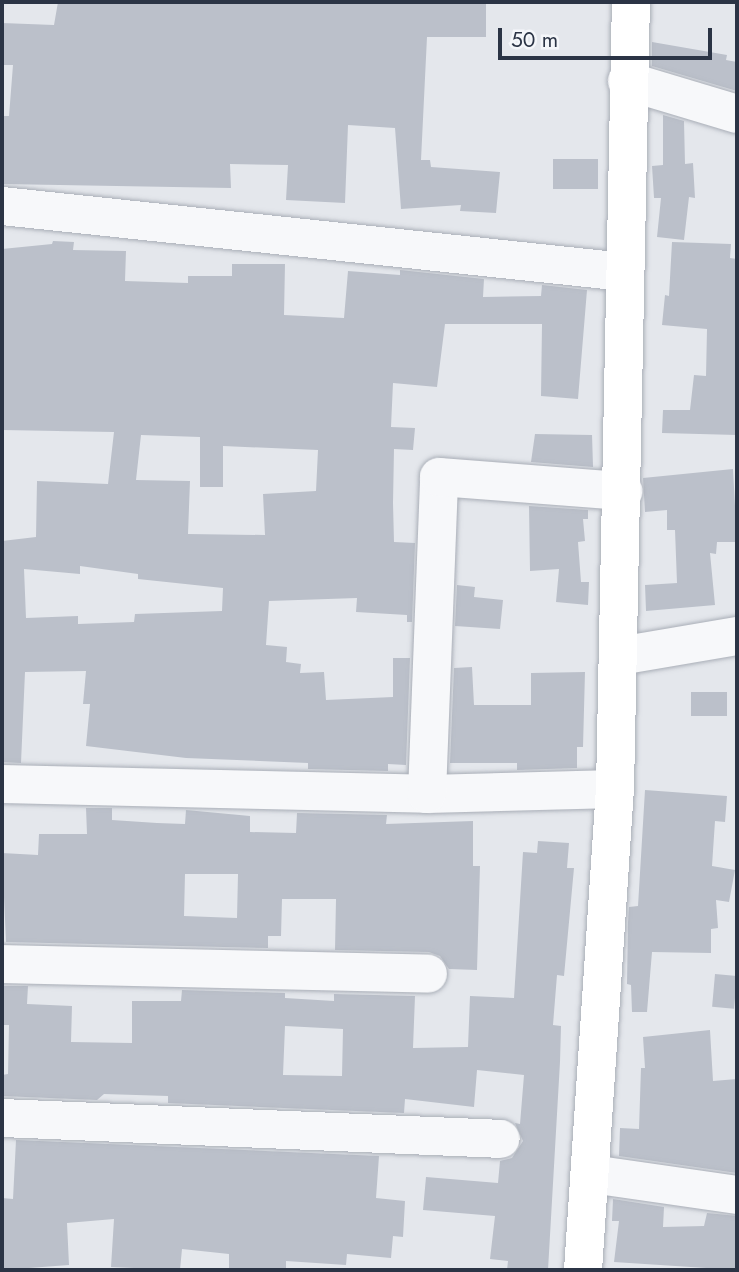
<!DOCTYPE html>
<style>
body{margin:0}
#map{position:relative;width:739px;height:1272px;overflow:hidden;background:#e4e7ec;font-family:Jost,sans-serif}
div>[style]{position:absolute}
[style*='--x']{left:calc(var(--x)*1px);top:calc(var(--y)*1px);width:calc(var(--w)*1px);rotate:calc(var(--a)*1deg)}
.building>*{inset:0;background:#bbc0ca;transform-origin:0 0}
.roads{filter:drop-shadow(0 0 2px #a9aeb7) drop-shadow(0 0 2px #a9aeb7)}
.minor>*{height:38px;margin:-19px;padding:0 19px;transform-origin:19px;border-radius:19px;background:#f7f8fa}
.major>*{height:38px;margin:-19px;padding:0 19px;transform-origin:19px;border-radius:19px;background:#fff}
span{translate:-50% -50%;white-space:nowrap;text-align:center;line-height:1.15;-webkit-text-stroke:7px #f4f6f9;paint-order:stroke}
.frame{position:absolute;inset:0;border:4px solid #2b3445;pointer-events:none}
.scale{position:absolute;left:498px;top:28px;width:214px;height:32px;box-sizing:border-box;border:4px solid #2b3445;border-top:0;padding-left:9px;font-size:21px;line-height:24px;white-space:nowrap;color:#2b3445;-webkit-text-stroke:5px #f4f6f9;paint-order:stroke}
</style>
<div id="map">
<div class="building">
<div style="clip-path:polygon(58px 2px,486px 2px,486px 37px,427px 37px,421px 160px,430px 160px,431px 167px,500px 172px,496px 213px,460px 211px,461px 205px,401px 209px,395px 128px,348px 125px,345px 203px,286px 200px,288px 165px,230px 164px,231px 188px,2px 184px,2px 116px,9px 116px,13px 65px,2px 65px,2px 23px,54px 25px)"></div>
<div style="clip-path:polygon(652px 42px,727px 55px,726px 60px,737px 62px,737px 91px,652px 66px)"></div>
<div style="clip-path:polygon(663px 115px,684px 121px,685px 164px,693px 163px,695px 198px,689px 197px,684px 240px,657px 237px,661px 198px,654px 198px,652px 166px,663px 165px)"></div>
<div style="left:598px;top:159px;width:30px;height:45px;rotate:90deg"></div>
<div style="clip-path:polygon(evenodd,53px 241px,74px 242px,73px 250px,126px 251px,125px 281px,188px 283px,188px 276px,232px 276px,232px 264px,285px 264px,284px 315px,344px 318px,348px 271px,400px 275px,400px 270px,484px 279px,483px 297px,541px 296px,542px 285px,587px 290px,578px 399px,541px 396px,542px 324px,445px 324px,437px 387px,393px 383px,391px 427px,415px 428px,413px 450px,394px 449px,393px 503px,394px 542px,415px 543px,412px 622px,407px 622px,407px 615px,356px 612px,357px 598px,269px 601px,266px 645px,287px 647px,286px 662px,301px 664px,300px 673px,324px 672px,326px 700px,393px 697px,393px 658px,410px 658px,406px 765px,388px 764px,388px 771px,308px 769px,308px 763px,186px 758px,86px 746px,90px 704px,83px 704px,86px 671px,25px 672px,21px 763px,2px 762px,2px 541px,36px 537px,37px 481px,108px 484px,114px 432px,2px 430px,2px 249px,52px 244px,53px 241px,141px 435px,200px 437px,200px 487px,223px 487px,223px 446px,318px 450px,316px 491px,263px 494px,265px 535px,188px 534px,190px 481px,136px 480px,141px 435px,53px 241px,80px 566px,138px 574px,138px 579px,223px 588px,222px 611px,135px 614px,134px 622px,78px 624px,78px 616px,26px 618px,24px 569px,80px 574px,80px 566px)"></div>
<div style="clip-path:polygon(672px 242px,731px 244px,730px 258px,737px 259px,737px 435px,662px 433px,663px 410px,690px 410px,694px 375px,706px 376px,707px 329px,662px 325px,665px 295px,669px 296px)"></div>
<div style="clip-path:polygon(535px 434px,592px 435px,593px 467px,531px 462px)"></div>
<div style="clip-path:polygon(733px 469px,737px 542px,717px 542px,716px 554px,710px 553px,715px 605px,646px 611px,645px 585px,677px 583px,675px 530px,667px 530px,667px 510px,645px 512px,643px 478px)"></div>
<div style="clip-path:polygon(529px 506px,588px 510px,588px 519px,583px 519px,585px 541px,578px 542px,581px 582px,589px 582px,588px 605px,556px 602px,559px 569px,530px 571px)"></div>
<div style="clip-path:polygon(457px 585px,475px 587px,474px 597px,503px 600px,500px 629px,455px 626px)"></div>
<div style="clip-path:polygon(472px 667px,474px 705px,531px 705px,531px 673px,585px 672px,583px 747px,577px 747px,577px 768px,517px 770px,517px 763px,450px 763px,454px 668px)"></div>
<div style="left:727px;top:692px;width:24px;height:36px;rotate:90deg"></div>
<div style="clip-path:polygon(645px 790px,727px 796px,725px 822px,715px 821px,712px 866px,735px 870px,729px 902px,716px 900px,718px 928px,711px 929px,711px 953px,652px 952px,647px 1012px,632px 1012px,631px 985px,627px 984px,628px 922px,629px 907px,638px 906px)"></div>
<div style="clip-path:polygon(evenodd,86px 808px,112px 808px,112px 820px,157px 823px,185px 824px,186px 810px,250px 816px,250px 832px,296px 833px,297px 813px,387px 815px,386px 824px,473px 821px,473px 866px,480px 866px,477px 970px,449px 969px,440px 956px,429px 952px,335px 950px,336px 899px,282px 899px,281px 936px,268px 936px,268px 948px,6px 942px,2px 853px,38px 855px,39px 834px,87px 834px,86px 808px,185px 874px,238px 874px,237px 918px,184px 916px,185px 874px)"></div>
<div style="clip-path:polygon(evenodd,538px 841px,569px 843px,567px 868px,574px 868px,564px 976px,557px 975px,553px 1025px,561px 1026px,560px 1062px,548px 1270px,507px 1270px,508px 1261px,490px 1259px,495px 1216px,423px 1210px,426px 1177px,498px 1183px,500px 1161px,512px 1158px,523px 1141px,515px 1123px,520px 1124px,524px 1075px,477px 1070px,474px 1107px,405px 1099px,404px 1113px,168px 1103px,168px 1096px,104px 1094px,97px 1100px,2px 1096px,2px 1075px,8px 1074px,9px 1025px,2px 1025px,2px 986px,28px 986px,27px 1004px,72px 1006px,71px 1042px,132px 1043px,132px 1001px,181px 1001px,182px 990px,285px 993px,285px 998px,334px 1001px,334px 994px,415px 996px,413px 1048px,468px 1047px,470px 996px,514px 998px,523px 852px,537px 853px,538px 841px,285px 1026px,343px 1029px,342px 1076px,283px 1075px,285px 1026px)"></div>
<div style="left:715px;top:974px;width:22px;height:33px;rotate:5deg"></div>
<div style="clip-path:polygon(710px 1030px,713px 1081px,737px 1079px,737px 1173px,619px 1156px,620px 1128px,639px 1129px,641px 1068px,645px 1068px,643px 1037px)"></div>
<div style="clip-path:polygon(16px 1140px,379px 1156px,376px 1198px,405px 1201px,403px 1237px,393px 1236px,391px 1258px,347px 1254px,346px 1265px,286px 1261px,286px 1270px,229px 1270px,229px 1254px,182px 1249px,180px 1270px,111px 1267px,114px 1219px,67px 1223px,69px 1265px,2px 1270px,2px 1198px,13px 1199px)"></div>
<div style="clip-path:polygon(613px 1199px,664px 1207px,663px 1227px,704px 1226px,707px 1213px,737px 1216px,737px 1270px,614px 1262px,619px 1221px,612px 1221px)"></div>
</div>
<div class="roads">
<div class="minor">
<div style="--x:627;--y:81;--w:115;--a:16.7"></div>
<div style="--x:2;--y:206;--w:626;--a:6.05"></div>
<div style="--x:619;--y:656;--w:120;--a:-9.6"></div>
<div style="--x:2;--y:784;--w:425;--a:1.3"></div>
<div style="--x:427;--y:794;--w:188;--a:-1.5"></div>
<div style="--x:427;--y:794;--w:317;--a:-87.8"></div>
<div style="--x:439;--y:477;--w:185;--a:4.4"></div>
<div style="--x:2;--y:964;--w:426;--a:1.3"></div>
<div style="--x:2;--y:1118;--w:499;--a:2.4"></div>
<div style="--x:591;--y:1174;--w:148;--a:8.2"></div>
</div>
<div class="major">
<div style="--x:583;--y:1270;--w:482;--a:-86.2"></div>
<div style="--x:615;--y:789;--w:787;--a:-88.84"></div>
</div>
</div>
<div class="frame"></div>
<div class="scale">50 m</div>
</div>
